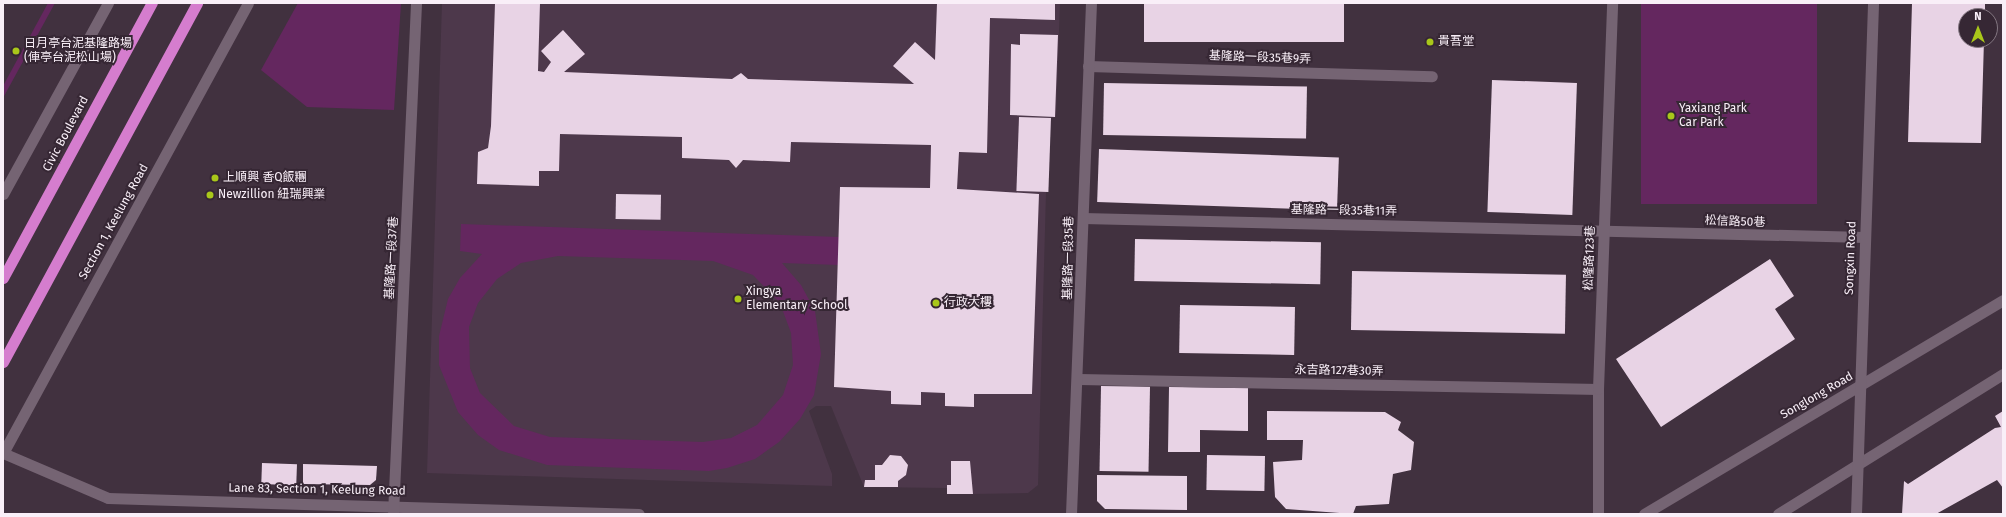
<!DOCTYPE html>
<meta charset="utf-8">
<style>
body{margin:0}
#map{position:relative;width:2006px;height:517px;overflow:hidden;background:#41313f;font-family:"Fira Sans","Noto Sans TC",sans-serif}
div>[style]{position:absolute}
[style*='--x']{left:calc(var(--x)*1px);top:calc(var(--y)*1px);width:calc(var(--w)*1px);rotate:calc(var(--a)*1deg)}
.built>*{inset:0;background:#4d384b}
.green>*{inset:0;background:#64275f;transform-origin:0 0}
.building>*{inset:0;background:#e8d3e5;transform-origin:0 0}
.service>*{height:11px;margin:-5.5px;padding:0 5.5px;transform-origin:5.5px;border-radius:5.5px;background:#756473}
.minor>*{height:11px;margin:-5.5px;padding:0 5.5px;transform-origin:5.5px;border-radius:5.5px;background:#756473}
.tertiary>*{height:11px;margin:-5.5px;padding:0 5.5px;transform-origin:5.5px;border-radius:5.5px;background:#756473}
.secondary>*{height:11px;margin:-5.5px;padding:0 5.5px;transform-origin:5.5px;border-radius:5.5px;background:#756473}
.trunk>*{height:11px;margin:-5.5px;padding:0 5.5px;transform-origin:5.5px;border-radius:5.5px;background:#d57dce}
.dots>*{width:11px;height:11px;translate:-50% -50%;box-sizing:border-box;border:2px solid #362734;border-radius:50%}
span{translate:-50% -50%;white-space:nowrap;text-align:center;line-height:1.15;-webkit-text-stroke:4px #362734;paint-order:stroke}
.poi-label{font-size:12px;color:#f9eff8}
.left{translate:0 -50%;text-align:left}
.street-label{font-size:12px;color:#f9eff8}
.frame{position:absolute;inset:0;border:4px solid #f9eff8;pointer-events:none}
.north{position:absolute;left:1958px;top:8px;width:40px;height:40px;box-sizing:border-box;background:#362734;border:1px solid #847782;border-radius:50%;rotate:0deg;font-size:11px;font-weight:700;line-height:16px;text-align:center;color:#f9eff8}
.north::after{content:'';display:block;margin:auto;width:14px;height:18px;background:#a9c71a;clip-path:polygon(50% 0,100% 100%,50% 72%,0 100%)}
</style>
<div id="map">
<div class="built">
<div style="clip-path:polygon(442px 3px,1060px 3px,1056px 117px,1051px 118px,1046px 193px,1038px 485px,1028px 493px,973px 494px,947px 494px,947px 488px,864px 487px,831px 406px,816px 406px,809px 411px,832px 474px,832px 486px,427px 473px)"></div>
</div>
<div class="green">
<div style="clip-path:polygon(48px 3px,55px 3px,3px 98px,3px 86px)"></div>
<div style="clip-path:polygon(298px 3px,401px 3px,394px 110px,307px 107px,261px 70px)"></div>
<div style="left:1641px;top:3px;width:176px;height:201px"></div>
<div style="clip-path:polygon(evenodd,461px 224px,839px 237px,839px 265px,782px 263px,801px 285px,815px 311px,821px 354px,814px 395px,800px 419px,779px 442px,755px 459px,727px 468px,709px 471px,547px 465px,499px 450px,478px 435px,458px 412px,439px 365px,439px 336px,448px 299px,460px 278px,482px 254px,460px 251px,461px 224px,558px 256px,713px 261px,753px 275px,780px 303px,791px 333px,793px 365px,783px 395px,757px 425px,731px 438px,703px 442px,550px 437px,514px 426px,480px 393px,470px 368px,469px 327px,478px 303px,497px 279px,521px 263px,558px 256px)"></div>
</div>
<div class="building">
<div style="clip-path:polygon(495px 3px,540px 3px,538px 71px,544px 72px,551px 62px,541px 51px,563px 30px,585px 54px,564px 72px,732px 79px,741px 73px,748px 79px,914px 84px,893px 66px,915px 42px,935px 60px,937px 3px,1055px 3px,1055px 20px,990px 18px,987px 153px,959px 152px,957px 189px,1039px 194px,1032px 394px,974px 394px,974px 407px,945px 406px,945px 393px,921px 392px,921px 405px,891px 404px,891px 391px,834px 387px,840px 187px,930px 188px,931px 145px,791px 142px,790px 162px,743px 160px,736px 168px,729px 160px,682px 158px,682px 137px,560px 134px,559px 171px,539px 171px,539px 186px,477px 184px,478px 152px,488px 148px,491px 126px)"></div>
<div style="left:1144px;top:3px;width:200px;height:39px"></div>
<div style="clip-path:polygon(1912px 3px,1985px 3px,1985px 16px,1966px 16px,1966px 40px,1984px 40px,1981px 143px,1908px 142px)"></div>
<div style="clip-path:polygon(1020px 34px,1058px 35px,1055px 117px,1010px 115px,1011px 44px,1020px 45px)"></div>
<div style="left:1492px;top:80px;width:85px;height:132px;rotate:2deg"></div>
<div style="left:1104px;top:83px;width:203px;height:52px;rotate:1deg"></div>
<div style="left:1019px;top:117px;width:32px;height:74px;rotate:2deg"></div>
<div style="left:1099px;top:149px;width:240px;height:53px;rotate:2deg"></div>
<div style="left:616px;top:194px;width:45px;height:25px;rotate:1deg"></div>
<div style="left:1135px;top:239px;width:186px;height:42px;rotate:1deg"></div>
<div style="clip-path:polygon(1770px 259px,1794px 296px,1775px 309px,1795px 339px,1661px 427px,1616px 359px)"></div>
<div style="left:1352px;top:271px;width:214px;height:59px;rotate:1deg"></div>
<div style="left:1180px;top:305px;width:115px;height:48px;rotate:1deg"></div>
<div style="left:1101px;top:386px;width:49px;height:85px;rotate:1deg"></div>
<div style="clip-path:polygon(1169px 387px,1248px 388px,1248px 431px,1200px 430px,1200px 452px,1168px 452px)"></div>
<div style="clip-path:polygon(1267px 411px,1385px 412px,1401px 422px,1398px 430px,1414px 442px,1411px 470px,1393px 474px,1389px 504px,1356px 506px,1353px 514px,1286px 509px,1275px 497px,1273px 462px,1302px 460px,1303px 440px,1267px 440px)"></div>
<div style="clip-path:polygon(2003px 411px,2003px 488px,1997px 480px,1936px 514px,1902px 514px,1904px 481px,1908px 484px,1995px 428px,2001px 427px,1995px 416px)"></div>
<div style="clip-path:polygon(890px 455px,901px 456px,908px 465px,906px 475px,898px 481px,898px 487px,864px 487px,865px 480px,875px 480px,875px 465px,882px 465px)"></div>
<div style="left:1207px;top:455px;width:58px;height:35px;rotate:1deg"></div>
<div style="clip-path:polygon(951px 461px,970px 461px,973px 494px,947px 494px,947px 485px,951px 485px)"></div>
<div style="left:262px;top:463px;width:35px;height:21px;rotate:2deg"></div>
<div style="clip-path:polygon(303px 464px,377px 466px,376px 480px,370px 485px,303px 484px)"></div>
<div style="clip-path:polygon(1097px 475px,1187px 476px,1187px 510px,1105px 509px,1097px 501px)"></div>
</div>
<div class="service">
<div style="--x:1088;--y:66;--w:344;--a:1.7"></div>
<div style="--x:1083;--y:218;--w:782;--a:1.39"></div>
<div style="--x:1079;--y:379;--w:519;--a:1.1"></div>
</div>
<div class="minor">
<div style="--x:3;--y:453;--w:114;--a:23.2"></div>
<div style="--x:108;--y:498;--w:531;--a:1.73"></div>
<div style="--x:393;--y:514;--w:512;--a:-87.42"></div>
<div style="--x:1071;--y:514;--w:511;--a:-87.76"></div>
<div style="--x:1598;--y:514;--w:125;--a:-90"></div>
<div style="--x:1598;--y:389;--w:386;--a:-87.9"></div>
</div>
<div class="tertiary">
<div style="--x:1644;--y:514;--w:418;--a:-30.8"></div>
<div style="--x:1778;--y:514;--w:265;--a:-31.9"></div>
<div style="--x:1856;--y:514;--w:511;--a:-88.09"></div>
</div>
<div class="secondary">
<div style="--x:3;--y:194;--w:218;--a:-61.2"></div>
<div style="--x:3;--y:453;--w:512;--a:-61.43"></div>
</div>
<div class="trunk">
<div style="--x:3;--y:278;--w:313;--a:-61.6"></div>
<div style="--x:3;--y:362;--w:408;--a:-61.6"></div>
</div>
<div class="dots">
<div style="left:1430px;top:42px;background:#a9c71a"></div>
<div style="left:16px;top:51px;background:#a9c71a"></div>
<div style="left:1671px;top:116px;background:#a9c71a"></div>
<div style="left:215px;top:178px;background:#a9c71a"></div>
<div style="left:210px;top:195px;background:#a9c71a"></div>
<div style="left:738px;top:299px;background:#a9c71a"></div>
<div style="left:936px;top:303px;background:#a9c71a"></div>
</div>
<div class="poi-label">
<span class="left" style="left:1438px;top:42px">貴吾堂</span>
<span class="left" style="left:24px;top:51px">日月亭台泥基隆路場<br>(俥亭台泥松山場)</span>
<span class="left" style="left:1679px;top:116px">Yaxiang Park<br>Car Park</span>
<span class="left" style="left:223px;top:178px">上順興 香Q飯糰</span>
<span class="left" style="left:218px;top:195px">Newzillion 紐瑞興業</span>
<span class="left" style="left:746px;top:299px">Xingya<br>Elementary School</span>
<span class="left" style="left:944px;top:303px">行政大樓</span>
</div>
<div class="street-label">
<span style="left:1260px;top:58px;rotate:2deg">基隆路一段35巷9弄</span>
<span style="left:66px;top:134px;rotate:-62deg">Civic Boulevard</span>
<span style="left:1344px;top:211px;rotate:1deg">基隆路一段35巷11弄</span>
<span style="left:114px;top:222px;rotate:-61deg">Section 1, Keelung Road</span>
<span style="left:1735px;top:222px;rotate:2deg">松信路50巷</span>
<span style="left:392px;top:258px;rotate:-87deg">基隆路一段37巷</span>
<span style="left:1069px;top:258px;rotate:-89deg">基隆路一段35巷</span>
<span style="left:1590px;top:258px;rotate:-88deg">松隆路123巷</span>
<span style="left:1851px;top:258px;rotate:-88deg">Songxin Road</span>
<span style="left:1339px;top:371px;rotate:1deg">永吉路127巷30弄</span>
<span style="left:1817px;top:396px;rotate:-30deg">Songlong Road</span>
<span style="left:317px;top:490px;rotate:1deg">Lane 83, Section 1, Keelung Road</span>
</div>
<div class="frame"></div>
<div class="north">N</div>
</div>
